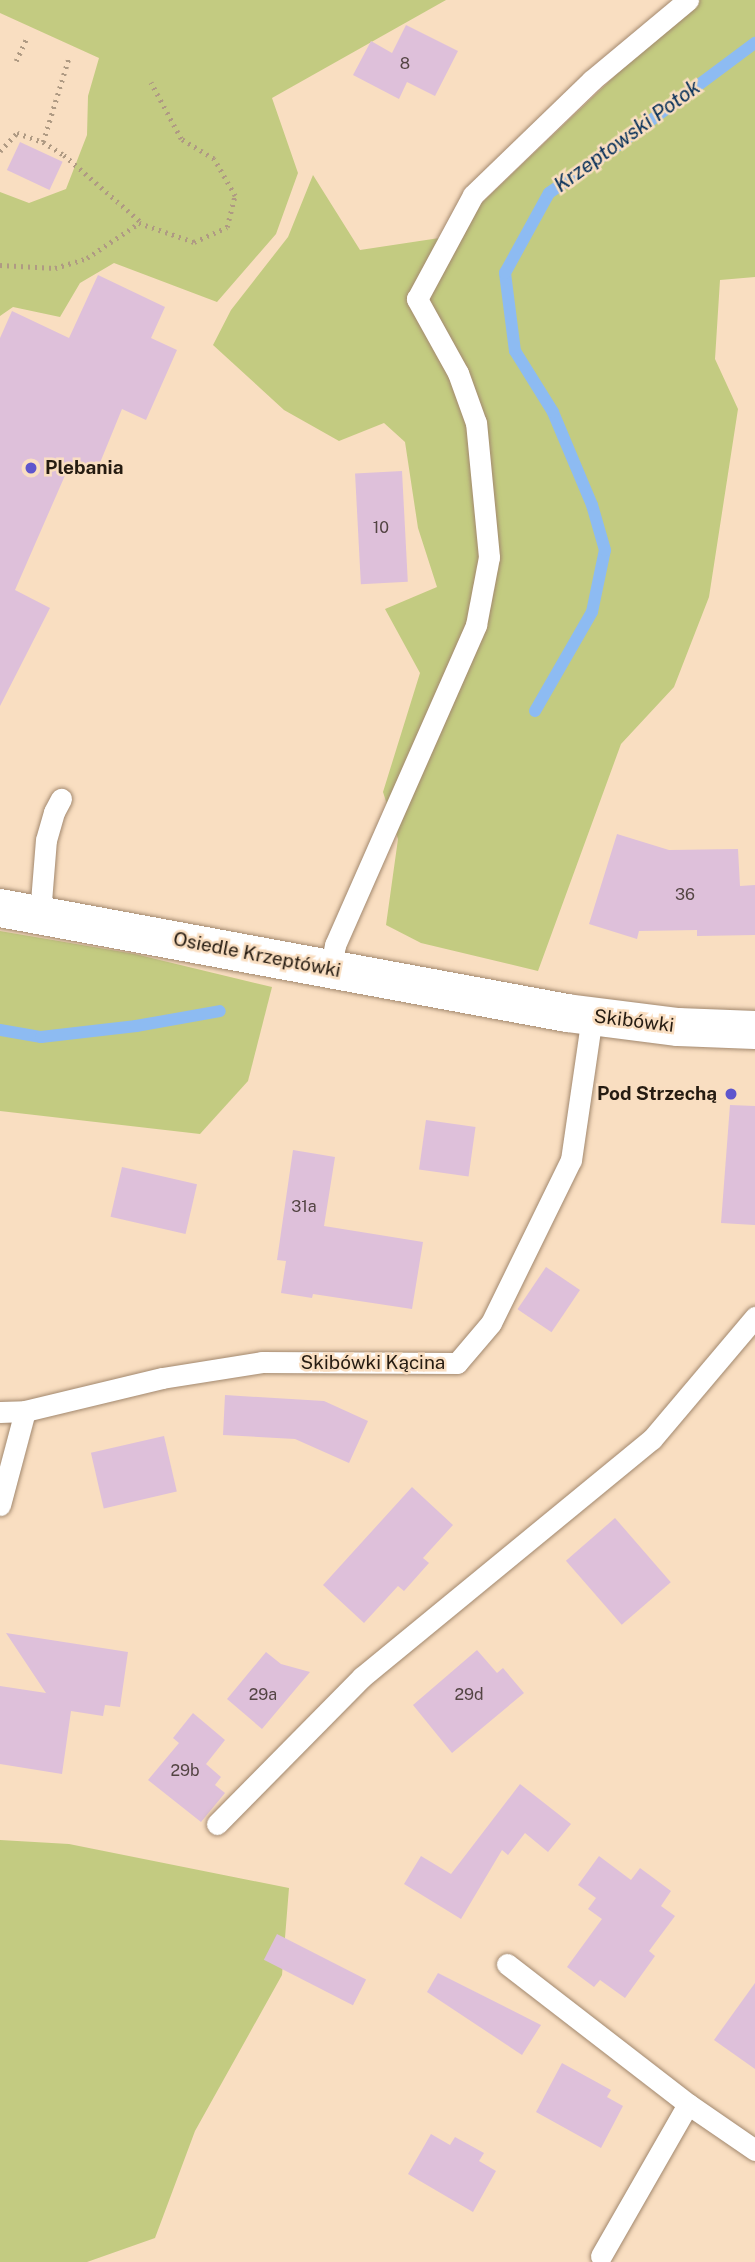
<!DOCTYPE html>
<meta charset="utf-8">
<style>
body{margin:0}
#map{position:relative;width:755px;height:2262px;overflow:hidden;background:#f9dec1;font-family:"Public Sans",sans-serif}
div>[style]{position:absolute}
[style*='--x']{left:calc(var(--x)*1px);top:calc(var(--y)*1px);width:calc(var(--w)*1px);rotate:calc(var(--a)*1deg)}
.green>*{inset:0;background:#c3cb81}
.stream>*{height:12px;margin:-6px;padding:0 6px;transform-origin:6px;border-radius:6px;background:#8dbbf2}
.building>*{inset:0;background:#dec0da;transform-origin:0 0}
.path>*{height:4.5px;margin-top:-2.25px;transform-origin:0;background:repeating-linear-gradient(90deg,#af9a83 0 2px,transparent 0 7px)}
.roads{filter:drop-shadow(0 0 2px #a2886e) drop-shadow(0 0 2px #a2886e)}
.lane>*{height:21px;margin:-10.5px;padding:0 10.5px;transform-origin:10.5px;border-radius:10.5px;background:#fff}
.secondary>*{height:38px;margin:-19px;padding:0 19px;transform-origin:19px;border-radius:19px;background:#fff}
.dots>*{width:19px;height:19px;translate:-50% -50%;box-sizing:border-box;border:4px solid #f9dec1;border-radius:50%}
span{translate:-50% -50%;white-space:nowrap;text-align:center;line-height:1.15;-webkit-text-stroke:5px #f9dec1;paint-order:stroke}
.number-label{font-size:16px;color:#534443}
.number-label span{-webkit-text-stroke-width:0}
.poi-label{font-size:19px;color:#251b11;font-weight:700}
.left{translate:0 -50%;text-align:left}
.right{translate:-100% -50%;text-align:right}
.street-label{font-size:19px;color:#251b11}
.water-label{font-size:21px;color:#052e58;font-style:italic}
</style>
<div id="map">
<div class="green">
<div style="clip-path:polygon(0 0,446px 0,272px 98px,298px 173px,276px 234px,217px 302px,114px 263px,80px 283px,60px 317px,13px 307px,0 316px,0 192px,29px 203px,66px 189px,87px 135px,88px 96px,99px 58px,0 13px)"></div>
<div style="clip-path:polygon(686px 0,755px 0,755px 277px,720px 280px,715px 359px,738px 409px,709px 597px,674px 687px,621px 744px,538px 971px,421px 943px,386px 925px,398px 839px,383px 792px,420px 673px,385px 609px,437px 587px,418px 528px,405px 442px,384px 423px,339px 441px,284px 410px,213px 345px,231px 310px,288px 237px,313px 175px,360px 250px,446px 237px,662px 31px)"></div>
<div style="clip-path:polygon(0 931px,135px 954px,272px 987px,248px 1081px,200px 1134px,0 1111px)"></div>
<div style="clip-path:polygon(0 1840px,69px 1844px,289px 1888px,282px 1975px,195px 2131px,155px 2238px,87px 2262px,0 2262px)"></div>
</div>
<div class="stream">
<div style="--x:535;--y:711;--w:114;--a:-60.1"></div>
<div style="--x:592;--y:612;--w:63;--a:-78.2"></div>
<div style="--x:605;--y:550;--w:47;--a:-106.1"></div>
<div style="--x:592;--y:505;--w:101;--a:-112.8"></div>
<div style="--x:553;--y:412;--w:72;--a:-121.9"></div>
<div style="--x:515;--y:351;--w:79;--a:-97.3"></div>
<div style="--x:505;--y:273;--w:91;--a:-61.2"></div>
<div style="--x:549;--y:193;--w:84;--a:-34.8"></div>
<div style="--x:618;--y:145;--w:171;--a:-36.7"></div>
<div style="--x:0;--y:1030;--w:42;--a:9.7"></div>
<div style="--x:41;--y:1037;--w:96;--a:-6.6"></div>
<div style="--x:136;--y:1026;--w:85;--a:-10.1"></div>
</div>
<div class="building">
<div style="clip-path:polygon(406px 25px,458px 51px,435px 96px,407px 82px,399px 99px,353px 75px,371px 41px,392px 53px)"></div>
<div style="left:20px;top:142px;width:47px;height:31px;rotate:25deg"></div>
<div style="clip-path:polygon(98px 275px,165px 307px,151px 338px,177px 350px,146px 420px,122px 409px,95px 475px,70px 464px,15px 590px,50px 608px,0 706px,0 338px,12px 311px,69px 338px)"></div>
<div style="left:402px;top:471px;width:111px;height:47px;rotate:87deg"></div>
<div style="clip-path:polygon(617px 834px,669px 850px,738px 849px,740px 886px,755px 885px,755px 935px,697px 936px,697px 930px,639px 931px,637px 939px,589px 924px)"></div>
<div style="clip-path:polygon(730px 1105px,755px 1106px,755px 1225px,721px 1223px)"></div>
<div style="left:426px;top:1120px;width:50px;height:50px;rotate:8deg"></div>
<div style="clip-path:polygon(293px 1150px,335px 1157px,324px 1226px,423px 1242px,412px 1309px,313px 1294px,312px 1298px,281px 1293px,286px 1261px,277px 1260px)"></div>
<div style="left:122px;top:1167px;width:77px;height:51px;rotate:13deg"></div>
<div style="left:546px;top:1267px;width:41px;height:51px;rotate:34deg"></div>
<div style="clip-path:polygon(225px 1395px,324px 1401px,368px 1421px,349px 1463px,295px 1439px,223px 1435px)"></div>
<div style="left:164px;top:1436px;width:57px;height:75px;rotate:77deg"></div>
<div style="clip-path:polygon(412px 1487px,453px 1525px,423px 1558px,429px 1563px,404px 1591px,398px 1586px,364px 1623px,323px 1585px)"></div>
<div style="left:615px;top:1518px;width:85px;height:65px;rotate:49deg"></div>
<div style="clip-path:polygon(6px 1633px,128px 1652px,120px 1707px,105px 1705px,103px 1716px,71px 1711px,62px 1774px,0 1764px,0 1686px,46px 1693px)"></div>
<div style="clip-path:polygon(477px 1650px,497px 1673px,503px 1668px,524px 1693px,452px 1753px,413px 1705px)"></div>
<div style="clip-path:polygon(266px 1652px,281px 1664px,310px 1672px,262px 1729px,227px 1699px)"></div>
<div style="clip-path:polygon(193px 1713px,225px 1740px,206px 1764px,221px 1777px,215px 1785px,225px 1793px,201px 1822px,148px 1780px,179px 1743px,173px 1738px)"></div>
<div style="clip-path:polygon(520px 1784px,571px 1824px,548px 1852px,525px 1833px,508px 1855px,502px 1850px,461px 1919px,404px 1884px,421px 1856px,451px 1874px)"></div>
<div style="clip-path:polygon(599px 1856px,631px 1880px,640px 1868px,671px 1891px,661px 1906px,675px 1916px,649px 1951px,655px 1956px,625px 1998px,600px 1980px,594px 1987px,567px 1967px,602px 1919px,588px 1909px,596px 1898px,578px 1885px)"></div>
<div style="left:277px;top:1934px;width:100px;height:29px;rotate:27deg"></div>
<div style="clip-path:polygon(438px 1973px,541px 2025px,522px 2055px,427px 1992px)"></div>
<div style="clip-path:polygon(755px 1983px,755px 2069px,714px 2040px)"></div>
<div style="clip-path:polygon(562px 2063px,611px 2090px,607px 2097px,623px 2106px,601px 2148px,536px 2112px)"></div>
<div style="clip-path:polygon(431px 2134px,450px 2145px,455px 2137px,484px 2153px,479px 2161px,496px 2171px,473px 2212px,408px 2174px)"></div>
</div>
<div class="path">
<div style="--x:16;--y:61;--w:26;--a:-65"></div>
<div style="--x:43;--y:142;--w:89;--a:-73"></div>
<div style="--x:0;--y:151;--w:25;--a:-47"></div>
<div style="--x:17;--y:133;--w:28;--a:19"></div>
<div style="--x:43;--y:142;--w:25;--a:32"></div>
<div style="--x:64;--y:155;--w:105;--a:41.1"></div>
<div style="--x:0;--y:265;--w:55;--a:3.1"></div>
<div style="--x:55;--y:268;--w:34;--a:-17"></div>
<div style="--x:87;--y:258;--w:63;--a:-33.9"></div>
<div style="--x:139;--y:223;--w:58;--a:19.1"></div>
<div style="--x:194;--y:242;--w:36;--a:-24"></div>
<div style="--x:227;--y:227;--w:32;--a:-76"></div>
<div style="--x:235;--y:196;--w:43;--a:-119.6"></div>
<div style="--x:214;--y:159;--w:39;--a:-149"></div>
<div style="--x:181;--y:139;--w:64;--a:-118.2"></div>
</div>
<div class="roads">
<div class="lane">
<div style="--x:40;--y:914;--w:74;--a:-85.4"></div>
<div style="--x:46;--y:840;--w:29;--a:-74"></div>
<div style="--x:54;--y:812;--w:15;--a:-62"></div>
<div style="--x:330;--y:969;--w:25;--a:-78"></div>
<div style="--x:335;--y:945;--w:350;--a:-66.2"></div>
<div style="--x:476;--y:625;--w:69;--a:-79.2"></div>
<div style="--x:489;--y:557;--w:135;--a:-95.5"></div>
<div style="--x:476;--y:423;--w:53;--a:-109.8"></div>
<div style="--x:458;--y:373;--w:85;--a:-119"></div>
<div style="--x:417;--y:299;--w:118;--a:-61.7"></div>
<div style="--x:473;--y:195;--w:165;--a:-44"></div>
<div style="--x:592;--y:80;--w:125;--a:-39.8"></div>
<div style="--x:0;--y:1412;--w:25;--a:-2"></div>
<div style="--x:25;--y:1411;--w:141;--a:-13.5"></div>
<div style="--x:162;--y:1378;--w:101;--a:-9.1"></div>
<div style="--x:262;--y:1362;--w:195;--a:0.3"></div>
<div style="--x:457;--y:1363;--w:52;--a:-49.6"></div>
<div style="--x:491;--y:1323;--w:182;--a:-63.9"></div>
<div style="--x:571;--y:1160;--w:146;--a:-81.7"></div>
<div style="--x:0;--y:1505;--w:97;--a:-75.1"></div>
<div style="--x:217;--y:1824;--w:206;--a:-45.4"></div>
<div style="--x:362;--y:1677;--w:375;--a:-39.4"></div>
<div style="--x:652;--y:1439;--w:160;--a:-49.8"></div>
<div style="--x:507;--y:1964;--w:229;--a:37.7"></div>
<div style="--x:688;--y:2104;--w:81;--a:34.5"></div>
<div style="--x:601;--y:2256;--w:175;--a:-60.2"></div>
</div>
<div class="secondary">
<div style="--x:0;--y:908;--w:577;--a:10.49"></div>
<div style="--x:567;--y:1013;--w:112;--a:7.2"></div>
<div style="--x:678;--y:1027;--w:77;--a:2.2"></div>
</div>
</div>
<div class="dots">
<div style="left:31px;top:468px;background:#5e55cd"></div>
<div style="left:731px;top:1094px;background:#5e55cd"></div>
</div>
<div class="number-label">
<span style="left:405px;top:64px">8</span>
<span style="left:381px;top:528px">10</span>
<span style="left:685px;top:895px">36</span>
<span style="left:304px;top:1207px">31a</span>
<span style="left:263px;top:1695px">29a</span>
<span style="left:469px;top:1695px">29d</span>
<span style="left:185px;top:1771px">29b</span>
</div>
<div class="poi-label">
<span class="left" style="left:45px;top:468px">Plebania</span>
<span class="right" style="left:717px;top:1094px">Pod Strzechą</span>
</div>
<div class="street-label">
<span style="left:257px;top:955px;rotate:11deg">Osiedle Krzeptówki</span>
<span style="left:634px;top:1021px;rotate:7deg">Skibówki</span>
<span style="left:373px;top:1363px">Skibówki Kącina</span>
</div>
<div class="water-label">
<span style="left:627px;top:136px;rotate:-36deg">Krzeptowski Potok</span>
</div>
</div>
